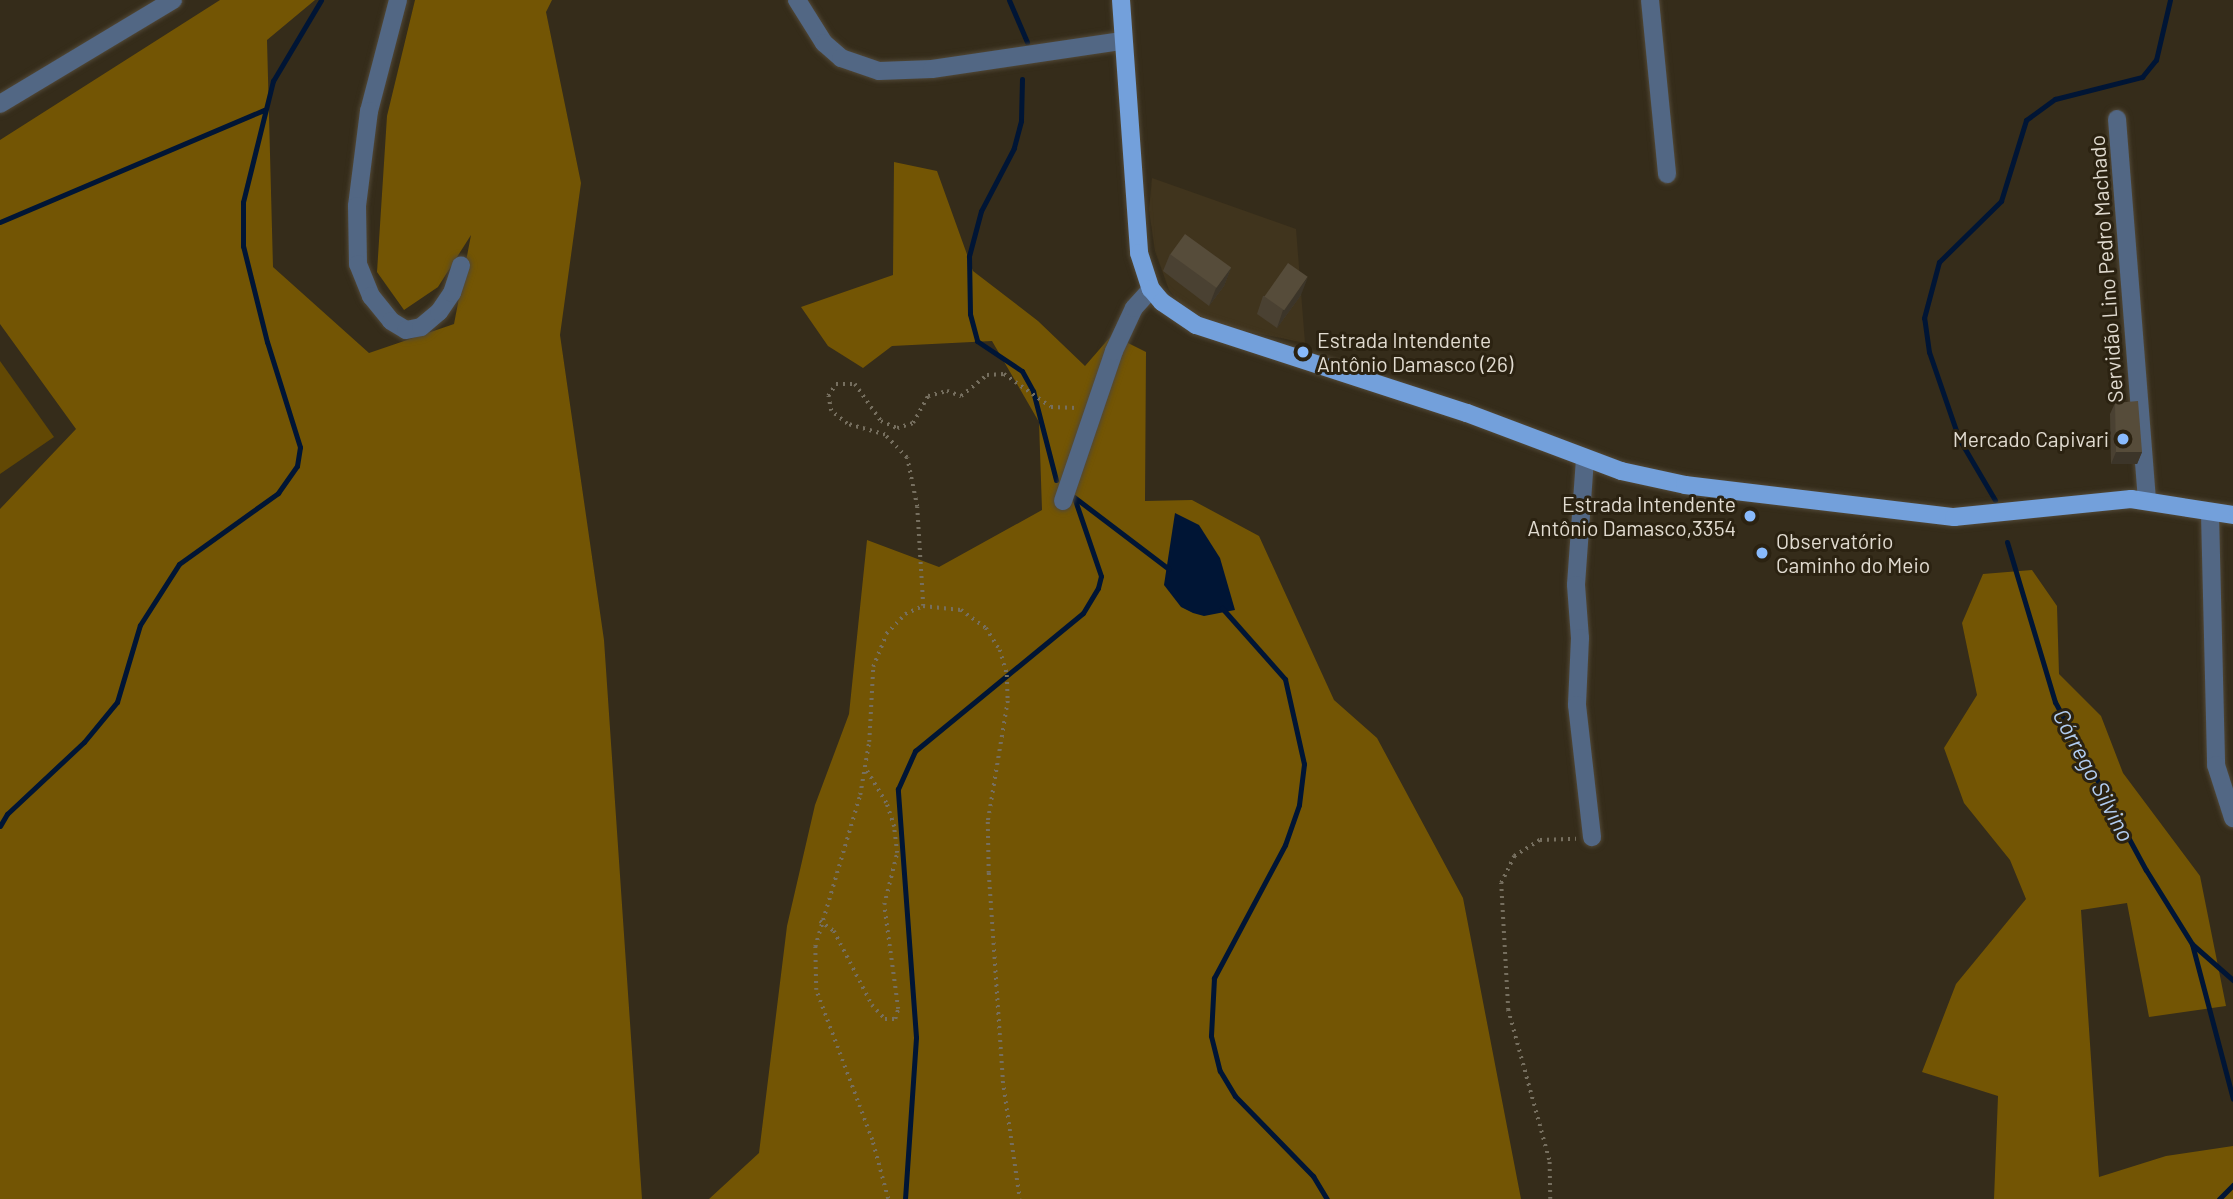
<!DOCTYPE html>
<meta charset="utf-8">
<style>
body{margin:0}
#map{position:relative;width:2233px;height:1199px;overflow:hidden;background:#352c1a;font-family:Barlow,sans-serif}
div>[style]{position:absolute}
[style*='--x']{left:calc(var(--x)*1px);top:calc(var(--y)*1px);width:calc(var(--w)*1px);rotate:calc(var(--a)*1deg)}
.built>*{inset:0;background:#40341d}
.green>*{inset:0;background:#624804}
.forest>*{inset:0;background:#735504}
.water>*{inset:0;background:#001535}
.stream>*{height:5px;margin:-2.5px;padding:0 2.5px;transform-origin:2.5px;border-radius:2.5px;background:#001535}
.path>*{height:3.5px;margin-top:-1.75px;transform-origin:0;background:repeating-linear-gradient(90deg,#766f5f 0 2px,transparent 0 7px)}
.roads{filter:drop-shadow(0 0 2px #514837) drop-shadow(0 0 2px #514837)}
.minor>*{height:18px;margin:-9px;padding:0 9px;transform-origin:9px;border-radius:9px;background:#526784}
.major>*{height:18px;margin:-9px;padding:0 9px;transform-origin:9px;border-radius:9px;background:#73a0db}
.wall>*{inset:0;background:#4a4132}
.shaded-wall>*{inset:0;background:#3c3529}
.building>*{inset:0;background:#564c3a;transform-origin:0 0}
.dots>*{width:19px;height:19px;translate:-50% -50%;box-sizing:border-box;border:4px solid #2b2211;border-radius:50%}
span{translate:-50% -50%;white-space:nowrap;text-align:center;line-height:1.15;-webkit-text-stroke:6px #2b2211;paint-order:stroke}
.street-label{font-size:21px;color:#e1dbd0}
.poi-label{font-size:21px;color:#e1dbd0}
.left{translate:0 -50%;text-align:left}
.right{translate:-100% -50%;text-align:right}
.water-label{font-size:23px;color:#b1ccf0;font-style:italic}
</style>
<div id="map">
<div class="built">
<div style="clip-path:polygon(1152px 178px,1296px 229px,1305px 343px,1212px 324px,1190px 314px,1169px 290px,1155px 251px,1149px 210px)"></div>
</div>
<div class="green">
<div style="clip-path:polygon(0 361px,54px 437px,0 474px)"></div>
</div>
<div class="forest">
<div style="clip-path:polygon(220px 0,315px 0,267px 40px,273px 267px,369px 353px,454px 324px,471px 235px,438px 287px,404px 310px,377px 272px,387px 116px,415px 0,552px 0,546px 12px,581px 183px,560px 335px,604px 640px,642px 1199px,0 1199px,0 509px,76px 429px,0 324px,0 140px)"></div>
<div style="clip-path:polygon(894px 162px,937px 171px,973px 271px,1038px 321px,1085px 366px,1112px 335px,1146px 352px,1145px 501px,1192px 500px,1259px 536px,1334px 700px,1377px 738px,1463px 898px,1521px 1199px,709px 1199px,759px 1153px,787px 926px,815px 805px,849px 714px,867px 540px,939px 567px,1042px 510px,1039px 422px,992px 341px,892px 346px,863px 368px,828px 346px,801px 307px,893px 275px)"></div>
<div style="clip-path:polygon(2032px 570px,2057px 606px,2059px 674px,2101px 716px,2123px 773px,2200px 876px,2226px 1006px,2149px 1017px,2127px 903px,2081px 910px,2099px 1177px,2166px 1156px,2233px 1146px,2233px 1199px,1994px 1199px,1998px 1096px,1922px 1072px,1956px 984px,2026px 899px,2010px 860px,1964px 803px,1944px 748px,1977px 695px,1962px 623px,1983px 574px)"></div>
</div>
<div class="water">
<div style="clip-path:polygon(1175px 513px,1199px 525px,1220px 558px,1235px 610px,1204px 616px,1193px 613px,1181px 607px,1164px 585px)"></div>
</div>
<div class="stream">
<div style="--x:1009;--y:0;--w:46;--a:66.8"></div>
<div style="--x:1022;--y:79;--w:42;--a:91.4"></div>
<div style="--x:1021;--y:121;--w:28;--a:105"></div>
<div style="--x:1014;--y:148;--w:71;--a:117.6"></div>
<div style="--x:981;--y:211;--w:47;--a:104.9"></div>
<div style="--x:969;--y:256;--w:58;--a:89"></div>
<div style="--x:970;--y:314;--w:28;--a:75"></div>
<div style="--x:977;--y:341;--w:54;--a:33.7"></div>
<div style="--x:1022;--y:371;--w:23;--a:61"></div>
<div style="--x:1033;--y:391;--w:92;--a:75.5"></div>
<div style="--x:0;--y:222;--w:287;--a:-23"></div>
<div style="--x:1074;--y:497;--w:119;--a:37.2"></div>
<div style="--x:1995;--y:500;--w:71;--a:-120.5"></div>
<div style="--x:1959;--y:439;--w:92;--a:-109"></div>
<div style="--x:1929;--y:352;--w:34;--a:-98"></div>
<div style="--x:1924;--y:318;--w:58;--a:-75"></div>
<div style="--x:1939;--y:262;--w:87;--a:-44.5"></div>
<div style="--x:2001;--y:201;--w:85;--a:-72.8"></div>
<div style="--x:2026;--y:120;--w:36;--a:-36"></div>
<div style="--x:2055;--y:99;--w:90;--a:-14.2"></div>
<div style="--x:2142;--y:77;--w:22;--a:-51"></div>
<div style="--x:2156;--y:60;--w:62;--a:-76.9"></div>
<div style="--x:2007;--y:542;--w:167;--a:73.3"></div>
<div style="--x:2055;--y:702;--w:191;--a:61.6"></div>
<div style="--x:2146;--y:870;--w:87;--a:58.1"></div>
<div style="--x:2192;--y:944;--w:55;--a:41.3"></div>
<div style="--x:1222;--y:608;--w:95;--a:48.4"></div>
<div style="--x:1285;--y:679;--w:87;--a:77.4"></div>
<div style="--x:1304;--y:764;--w:41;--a:97"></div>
<div style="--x:1299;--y:805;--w:42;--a:109.3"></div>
<div style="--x:1285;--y:845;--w:151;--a:118.1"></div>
<div style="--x:1214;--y:978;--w:58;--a:93"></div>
<div style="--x:1211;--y:1036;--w:36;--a:76"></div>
<div style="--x:1220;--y:1071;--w:29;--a:59"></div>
<div style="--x:1235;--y:1096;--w:112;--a:45.7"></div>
<div style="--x:1313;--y:1176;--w:27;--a:59"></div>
<div style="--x:0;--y:826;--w:14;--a:-60"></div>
<div style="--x:7;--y:814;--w:105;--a:-43.1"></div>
<div style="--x:84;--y:742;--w:52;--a:-50.5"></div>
<div style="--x:117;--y:702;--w:80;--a:-73.4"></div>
<div style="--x:140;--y:625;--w:72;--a:-57.4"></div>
<div style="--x:179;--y:564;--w:122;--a:-35.6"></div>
<div style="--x:278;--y:493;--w:33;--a:-55"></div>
<div style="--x:297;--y:466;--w:19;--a:-81"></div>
<div style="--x:300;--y:447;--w:110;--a:-107.4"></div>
<div style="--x:267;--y:342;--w:99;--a:-104"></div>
<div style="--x:243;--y:246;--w:44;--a:-90"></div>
<div style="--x:243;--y:202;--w:125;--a:-76.1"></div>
<div style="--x:273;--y:81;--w:94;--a:-59.3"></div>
<div style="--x:2192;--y:944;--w:160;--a:75.2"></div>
<div style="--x:905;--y:1199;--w:162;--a:-86.1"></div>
<div style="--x:916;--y:1037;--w:249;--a:-94.2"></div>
<div style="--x:898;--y:789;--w:42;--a:-65.9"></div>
<div style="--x:915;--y:751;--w:217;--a:-39.4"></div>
<div style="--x:1083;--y:613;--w:29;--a:-59"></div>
<div style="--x:1098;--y:588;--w:12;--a:-76"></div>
<div style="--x:1101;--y:576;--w:83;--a:-108.9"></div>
<div style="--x:2219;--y:1199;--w:20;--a:-45"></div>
</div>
<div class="path">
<div style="--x:923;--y:606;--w:99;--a:-93.5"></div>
<div style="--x:917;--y:507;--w:50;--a:-101.5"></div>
<div style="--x:907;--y:458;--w:32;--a:-134"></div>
<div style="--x:885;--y:435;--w:40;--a:-164"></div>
<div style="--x:847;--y:424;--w:21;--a:-141"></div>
<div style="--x:831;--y:411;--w:15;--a:-101"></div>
<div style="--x:828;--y:396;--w:14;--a:-56"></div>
<div style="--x:836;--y:384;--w:19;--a:0"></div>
<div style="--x:855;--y:384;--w:45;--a:54.9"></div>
<div style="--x:881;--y:421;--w:17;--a:24"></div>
<div style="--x:897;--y:428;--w:17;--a:-17"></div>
<div style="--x:913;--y:423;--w:31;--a:-61"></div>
<div style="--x:928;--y:396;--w:20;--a:-15"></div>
<div style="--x:947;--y:391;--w:15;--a:20"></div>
<div style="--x:961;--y:396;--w:33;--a:-39"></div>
<div style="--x:987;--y:375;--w:17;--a:-3"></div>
<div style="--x:1004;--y:374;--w:57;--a:35.1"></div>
<div style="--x:1051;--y:407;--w:27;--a:2"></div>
<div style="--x:820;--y:921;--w:17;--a:36"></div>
<div style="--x:834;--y:931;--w:83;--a:62.8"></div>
<div style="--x:872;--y:1005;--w:19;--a:47"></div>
<div style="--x:885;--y:1019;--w:10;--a:0"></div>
<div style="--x:895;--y:1019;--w:10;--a:-73"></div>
<div style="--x:898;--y:1009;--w:105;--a:-97.7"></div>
<div style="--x:884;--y:905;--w:54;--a:-76"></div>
<div style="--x:897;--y:853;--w:26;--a:-97"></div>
<div style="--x:894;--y:827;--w:25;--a:-108"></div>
<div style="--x:886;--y:803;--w:39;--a:-121"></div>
<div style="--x:888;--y:1199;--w:61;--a:-105.2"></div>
<div style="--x:872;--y:1140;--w:160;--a:-110.5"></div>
<div style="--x:816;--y:990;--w:43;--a:-91.3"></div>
<div style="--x:815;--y:947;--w:159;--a:-73.5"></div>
<div style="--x:860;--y:795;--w:54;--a:-80.4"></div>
<div style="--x:869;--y:742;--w:75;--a:-86.9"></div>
<div style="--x:873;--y:667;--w:35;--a:-68"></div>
<div style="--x:886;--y:634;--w:28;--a:-46"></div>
<div style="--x:905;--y:614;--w:20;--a:-24"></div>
<div style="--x:923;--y:606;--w:38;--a:6"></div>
<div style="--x:961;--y:610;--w:31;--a:36"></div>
<div style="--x:986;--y:628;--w:26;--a:58"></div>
<div style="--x:1000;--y:650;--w:26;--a:74"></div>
<div style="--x:1007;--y:675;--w:26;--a:88"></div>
<div style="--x:1008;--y:701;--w:123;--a:99.4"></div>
<div style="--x:988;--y:822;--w:51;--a:88.9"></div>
<div style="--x:989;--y:873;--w:208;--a:86.1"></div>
<div style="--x:1003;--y:1081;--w:119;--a:81.8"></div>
<div style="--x:1550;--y:1199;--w:39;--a:-91"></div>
<div style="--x:1549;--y:1160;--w:156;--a:-105.3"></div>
<div style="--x:1508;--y:1010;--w:127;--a:-93.2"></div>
<div style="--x:1501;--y:883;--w:30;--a:-64"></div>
<div style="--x:1514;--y:856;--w:31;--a:-32"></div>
<div style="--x:1540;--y:840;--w:36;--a:-2"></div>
</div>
<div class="roads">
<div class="minor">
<div style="--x:398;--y:0;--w:115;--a:104.6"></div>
<div style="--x:369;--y:111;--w:96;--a:97.2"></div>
<div style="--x:357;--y:206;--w:58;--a:89"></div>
<div style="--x:358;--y:264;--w:35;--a:68"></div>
<div style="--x:371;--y:296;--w:32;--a:51"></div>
<div style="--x:391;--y:321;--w:17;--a:31"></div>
<div style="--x:406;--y:330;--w:15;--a:-11"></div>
<div style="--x:421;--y:327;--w:23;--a:-40"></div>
<div style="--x:439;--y:312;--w:23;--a:-56"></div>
<div style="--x:452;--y:293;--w:29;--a:-72"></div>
<div style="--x:797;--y:0;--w:51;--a:57.9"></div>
<div style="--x:824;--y:43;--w:23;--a:41"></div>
<div style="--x:841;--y:58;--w:40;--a:18.9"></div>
<div style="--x:879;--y:71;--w:53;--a:-2.2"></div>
<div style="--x:932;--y:69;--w:192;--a:-8.4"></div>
<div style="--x:1650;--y:0;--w:175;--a:84.4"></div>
<div style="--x:0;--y:104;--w:202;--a:-31"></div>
<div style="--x:2117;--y:119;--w:381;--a:85.5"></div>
<div style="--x:1585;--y:459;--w:126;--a:94.1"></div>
<div style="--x:1576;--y:585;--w:53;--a:85.7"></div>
<div style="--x:1580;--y:638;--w:67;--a:92.6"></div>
<div style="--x:1577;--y:705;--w:133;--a:83.5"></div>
<div style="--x:1063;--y:501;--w:158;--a:-71.2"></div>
<div style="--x:1114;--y:351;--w:47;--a:-65.1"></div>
<div style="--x:1134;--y:308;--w:25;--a:-48"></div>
<div style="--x:2210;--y:514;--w:251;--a:88.6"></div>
<div style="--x:2216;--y:765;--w:56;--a:72.2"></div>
</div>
<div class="major">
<div style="--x:1121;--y:0;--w:254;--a:85.9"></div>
<div style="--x:1139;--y:253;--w:38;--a:72"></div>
<div style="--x:1151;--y:289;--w:17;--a:50"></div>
<div style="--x:1162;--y:302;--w:41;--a:34.1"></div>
<div style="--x:1196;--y:325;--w:285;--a:18"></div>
<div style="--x:1467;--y:413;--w:165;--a:20.6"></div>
<div style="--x:1621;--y:471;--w:66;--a:12.3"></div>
<div style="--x:1685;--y:485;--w:271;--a:6.8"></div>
<div style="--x:1954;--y:517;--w:178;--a:-5.8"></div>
<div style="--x:2131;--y:499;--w:103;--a:8.9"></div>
</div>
</div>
<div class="wall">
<div style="clip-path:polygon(1170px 254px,1231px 268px,1224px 286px,1209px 306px,1163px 271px)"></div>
<div style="clip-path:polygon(1301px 295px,1277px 328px,1257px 314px,1263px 296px)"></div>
<div style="clip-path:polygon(2115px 403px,2142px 452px,2137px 464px,2111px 464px,2110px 414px)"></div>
</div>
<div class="shaded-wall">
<div style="clip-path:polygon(1231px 268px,1224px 286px,1209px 306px,1216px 288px)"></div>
<div style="clip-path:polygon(1308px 277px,1301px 295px,1277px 328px,1283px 310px)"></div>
<div style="clip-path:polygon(2116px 452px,2142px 452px,2137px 464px,2111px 464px)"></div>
</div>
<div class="building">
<div style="left:1185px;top:234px;width:57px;height:25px;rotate:36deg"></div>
<div style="left:1288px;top:263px;width:24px;height:41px;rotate:35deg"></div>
<div style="clip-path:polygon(2138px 401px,2142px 452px,2116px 452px,2115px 403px)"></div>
</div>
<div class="dots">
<div style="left:1303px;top:352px;background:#89bafc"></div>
<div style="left:2123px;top:439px;background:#89bafc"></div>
<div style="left:1750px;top:516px;background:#89bafc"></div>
<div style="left:1762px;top:553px;background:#89bafc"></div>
</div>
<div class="street-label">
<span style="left:2106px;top:269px;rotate:-94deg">Servidão Lino Pedro Machado</span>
</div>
<div class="poi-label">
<span class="left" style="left:1317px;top:352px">Estrada Intendente<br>Antônio Damasco (26)</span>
<span class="right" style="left:2109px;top:439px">Mercado Capivari</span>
<span class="right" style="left:1736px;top:516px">Estrada Intendente<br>Antônio Damasco,3354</span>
<span class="left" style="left:1776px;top:553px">Observatório<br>Caminho do Meio</span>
</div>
<div class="water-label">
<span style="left:2094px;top:775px;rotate:62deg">Córrego Silvino</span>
</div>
</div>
